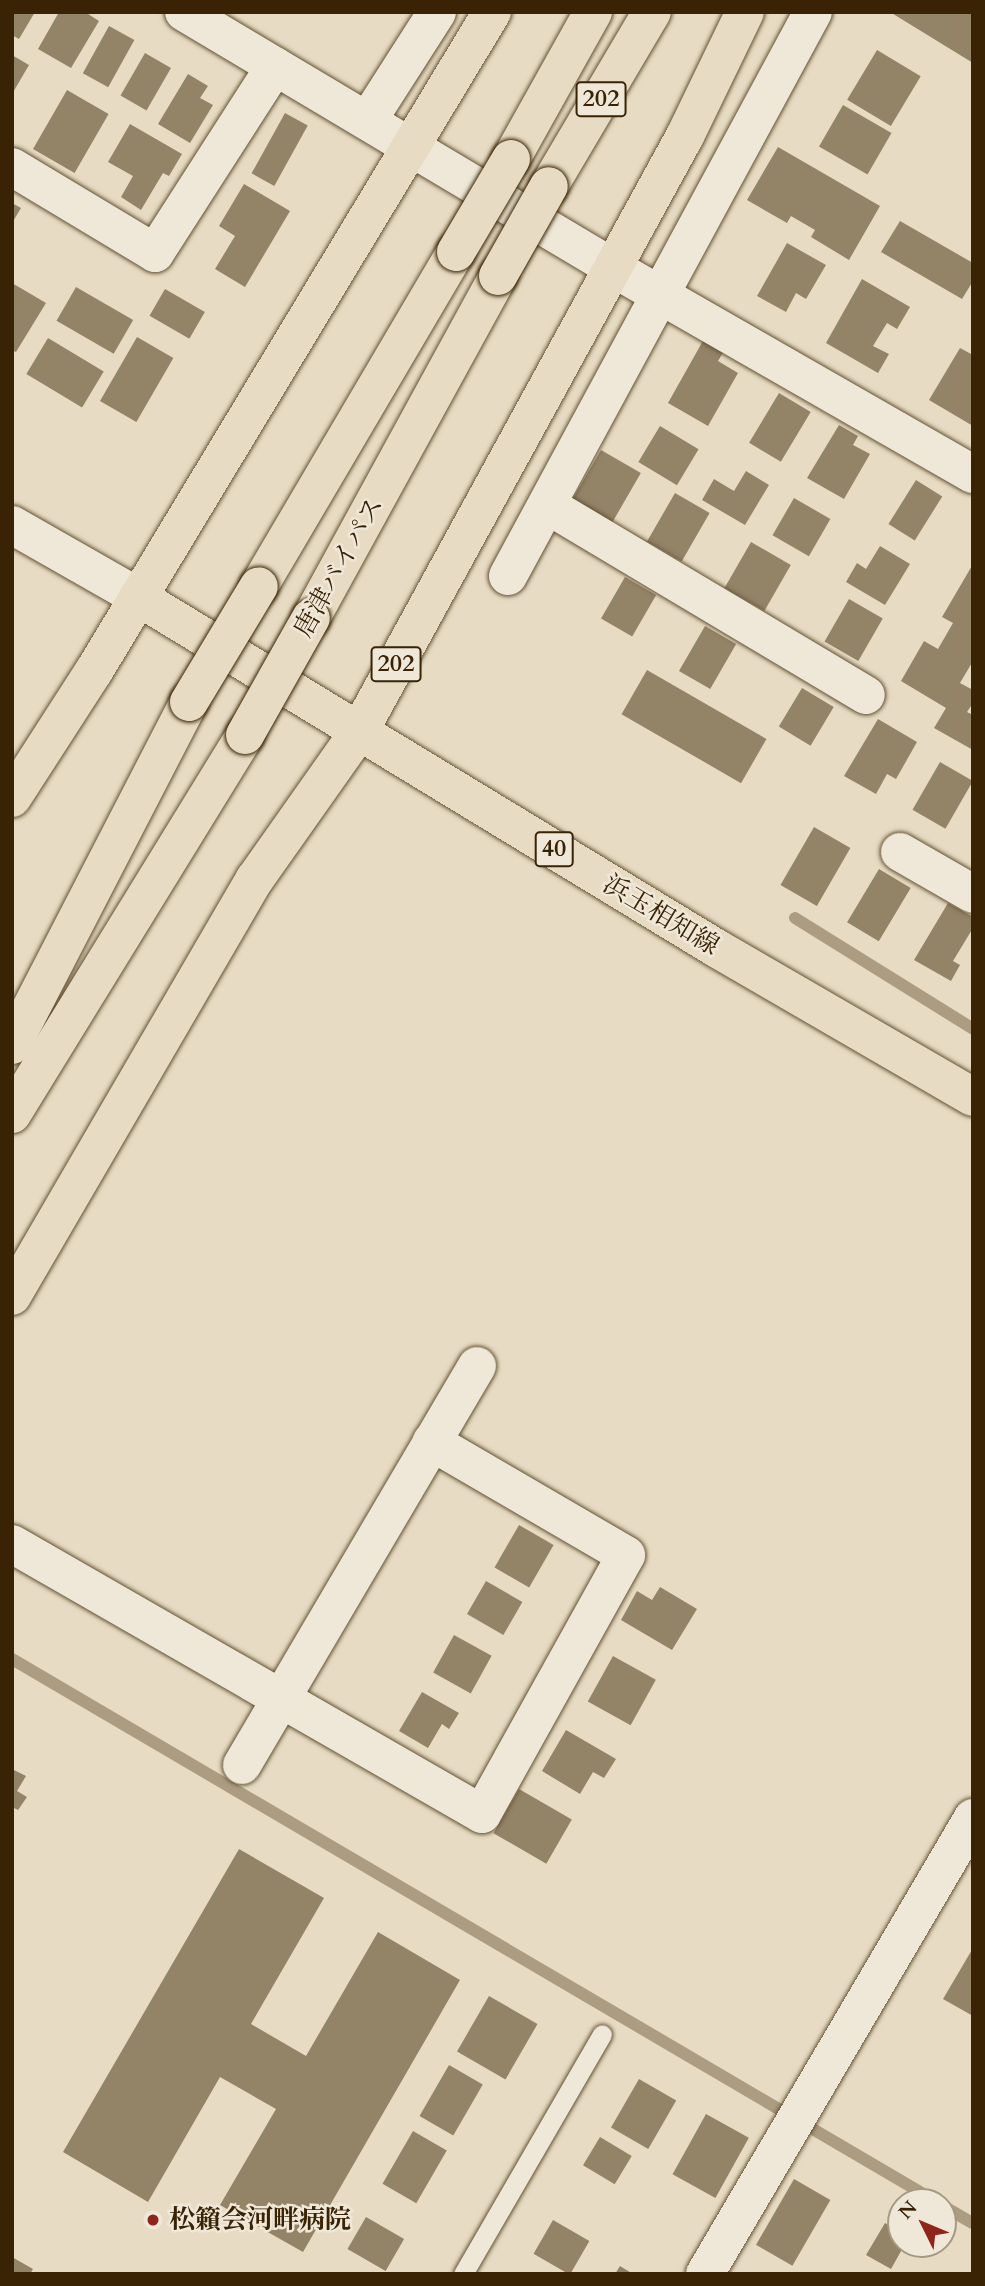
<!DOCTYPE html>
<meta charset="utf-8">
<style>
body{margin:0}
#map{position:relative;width:985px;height:2286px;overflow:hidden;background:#e7dcc3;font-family:Cardo,"Noto Serif JP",serif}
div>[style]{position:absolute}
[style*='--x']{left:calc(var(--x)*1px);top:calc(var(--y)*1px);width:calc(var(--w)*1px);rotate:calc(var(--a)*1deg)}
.stream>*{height:12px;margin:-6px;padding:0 6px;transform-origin:6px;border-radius:6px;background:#ac9d82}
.building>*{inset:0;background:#938367;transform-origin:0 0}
.roads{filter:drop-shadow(0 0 2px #645134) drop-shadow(0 0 2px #645134)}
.service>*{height:19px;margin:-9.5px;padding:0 9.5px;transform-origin:9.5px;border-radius:9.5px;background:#efe8d8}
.minor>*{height:38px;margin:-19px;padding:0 19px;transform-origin:19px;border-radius:19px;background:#efe8d8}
.tertiary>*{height:38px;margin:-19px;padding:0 19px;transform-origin:19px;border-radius:19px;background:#efe8d8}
.primary>*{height:38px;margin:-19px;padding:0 19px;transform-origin:19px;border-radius:19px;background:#e7dcc3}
.trunk>*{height:38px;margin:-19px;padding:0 19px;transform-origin:19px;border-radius:19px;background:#e7dcc3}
.bridges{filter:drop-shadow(0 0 2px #392304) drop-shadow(0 0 2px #392304)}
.trunk-bridge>*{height:38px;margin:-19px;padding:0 19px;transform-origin:19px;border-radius:19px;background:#e7dcc3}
.dots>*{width:19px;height:19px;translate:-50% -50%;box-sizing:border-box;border:4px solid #efe8d8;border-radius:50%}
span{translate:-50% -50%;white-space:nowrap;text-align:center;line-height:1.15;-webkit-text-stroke:5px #efe8d8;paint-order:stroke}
.shield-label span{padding:2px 5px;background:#efe8d8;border:2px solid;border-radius:5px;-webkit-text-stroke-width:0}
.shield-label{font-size:24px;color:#392304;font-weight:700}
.street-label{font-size:26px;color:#392304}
.poi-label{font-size:26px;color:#392304;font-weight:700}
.left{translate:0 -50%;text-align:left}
.frame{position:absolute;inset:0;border:14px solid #392304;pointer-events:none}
.north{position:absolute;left:887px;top:2188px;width:70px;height:70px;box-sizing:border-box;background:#efe8d8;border:2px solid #a69983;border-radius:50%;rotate:313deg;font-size:19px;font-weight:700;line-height:28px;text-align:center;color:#392304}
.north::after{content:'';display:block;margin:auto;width:24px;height:32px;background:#8f2418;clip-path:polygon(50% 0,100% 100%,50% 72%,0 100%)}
</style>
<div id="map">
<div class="stream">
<div style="--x:795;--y:918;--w:210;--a:31.9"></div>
<div style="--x:12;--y:1659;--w:1073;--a:30.41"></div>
<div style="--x:943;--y:2206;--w:34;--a:30"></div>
</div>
<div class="building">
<div style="clip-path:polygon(12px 12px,35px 12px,19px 39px,12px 35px)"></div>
<div style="clip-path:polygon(59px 12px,85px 12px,99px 21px,71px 68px,38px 49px)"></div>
<div style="clip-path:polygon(890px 12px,973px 12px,973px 63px)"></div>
<div style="left:109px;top:26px;width:29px;height:54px;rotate:29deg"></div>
<div style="left:877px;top:50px;width:51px;height:58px;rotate:31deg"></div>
<div style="left:145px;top:53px;width:30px;height:49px;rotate:30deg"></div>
<div style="clip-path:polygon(12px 55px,29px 65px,12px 94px)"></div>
<div style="clip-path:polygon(188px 74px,208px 86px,200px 98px,213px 105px,190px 143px,158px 124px)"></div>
<div style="left:67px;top:90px;width:48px;height:68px;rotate:30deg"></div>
<div style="left:843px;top:105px;width:56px;height:48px;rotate:30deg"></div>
<div style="left:285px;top:113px;width:26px;height:69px;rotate:29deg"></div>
<div style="clip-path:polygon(130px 124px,182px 154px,169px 176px,163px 173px,141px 210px,121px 197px,133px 176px,108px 162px)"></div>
<div style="clip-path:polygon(778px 147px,880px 206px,849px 260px,811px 237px,815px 230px,791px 216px,787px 223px,747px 200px)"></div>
<div style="clip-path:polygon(244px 184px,290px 211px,245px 287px,215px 269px,235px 236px,219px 226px)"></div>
<div style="clip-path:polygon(12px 203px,21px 208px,12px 223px)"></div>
<div style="clip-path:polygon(900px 221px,973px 263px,973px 281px,962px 299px,881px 252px)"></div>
<div style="clip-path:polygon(787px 243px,826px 265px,806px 299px,796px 293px,786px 312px,757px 296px)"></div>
<div style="clip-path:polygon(862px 279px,910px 307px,897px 329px,887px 323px,873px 346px,889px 354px,878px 373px,826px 343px)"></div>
<div style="clip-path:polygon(12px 283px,46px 303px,16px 352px,12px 350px)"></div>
<div style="left:76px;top:287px;width:66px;height:39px;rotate:30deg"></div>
<div style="left:165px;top:289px;width:46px;height:31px;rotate:30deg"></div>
<div style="left:137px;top:337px;width:42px;height:74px;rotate:30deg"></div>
<div style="left:48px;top:338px;width:65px;height:42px;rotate:31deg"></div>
<div style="clip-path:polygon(704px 339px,724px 351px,718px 361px,738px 373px,708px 426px,668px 403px)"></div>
<div style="clip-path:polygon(960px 348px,973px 355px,973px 426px,929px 400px)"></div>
<div style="left:779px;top:393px;width:37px;height:58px;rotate:31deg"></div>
<div style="clip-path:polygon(839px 425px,858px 436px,853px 445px,870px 454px,844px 499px,807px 478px)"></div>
<div style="left:660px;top:426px;width:45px;height:42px;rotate:31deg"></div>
<div style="left:601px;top:450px;width:46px;height:59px;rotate:30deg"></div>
<div style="clip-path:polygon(746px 471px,769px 485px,745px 525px,702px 500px,714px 479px,734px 491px)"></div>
<div style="left:916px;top:480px;width:31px;height:52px;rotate:32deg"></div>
<div style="left:675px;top:493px;width:40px;height:56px;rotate:30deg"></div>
<div style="left:794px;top:498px;width:42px;height:43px;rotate:30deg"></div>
<div style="left:751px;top:542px;width:46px;height:53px;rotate:30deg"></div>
<div style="clip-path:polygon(880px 546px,910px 564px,885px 605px,846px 582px,857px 563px,866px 569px)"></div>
<div style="clip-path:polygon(973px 564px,973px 661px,960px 683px,973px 690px,973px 703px,967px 712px,973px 715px,973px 750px,934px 728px,946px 708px,901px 681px,924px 641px,938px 649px,953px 623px,942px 617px)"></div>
<div style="left:625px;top:577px;width:36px;height:48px;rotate:30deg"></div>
<div style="left:849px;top:599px;width:39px;height:49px;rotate:30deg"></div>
<div style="left:705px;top:626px;width:36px;height:52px;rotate:30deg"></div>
<div style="left:647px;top:670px;width:138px;height:51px;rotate:30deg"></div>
<div style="left:802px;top:688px;width:37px;height:45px;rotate:31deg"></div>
<div style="clip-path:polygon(878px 719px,917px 742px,896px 779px,887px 774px,876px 794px,844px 776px)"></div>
<div style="left:940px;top:762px;width:38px;height:55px;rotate:30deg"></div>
<div style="left:814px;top:827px;width:42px;height:67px;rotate:30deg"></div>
<div style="left:879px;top:869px;width:37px;height:62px;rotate:31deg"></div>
<div style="clip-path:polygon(948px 903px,973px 917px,973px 928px,953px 961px,960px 965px,951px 981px,914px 960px)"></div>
<div style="left:519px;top:1525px;width:40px;height:49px;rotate:30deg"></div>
<div style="left:486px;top:1581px;width:42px;height:38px;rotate:30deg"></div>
<div style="clip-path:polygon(660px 1587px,697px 1609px,672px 1650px,621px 1620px,637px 1591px,652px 1600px)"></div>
<div style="left:454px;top:1635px;width:43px;height:43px;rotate:29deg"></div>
<div style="left:613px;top:1656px;width:49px;height:52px;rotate:29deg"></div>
<div style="clip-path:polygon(422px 1692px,459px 1713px,449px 1729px,442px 1724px,428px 1748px,399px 1731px)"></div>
<div style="clip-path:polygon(566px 1730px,616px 1759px,604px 1778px,593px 1772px,580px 1794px,542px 1771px)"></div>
<div style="clip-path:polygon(12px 1769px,26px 1776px,17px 1791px,27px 1797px,18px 1810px,12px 1807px)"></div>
<div style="left:519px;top:1789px;width:61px;height:51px;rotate:30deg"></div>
<div style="clip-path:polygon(239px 1849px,324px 1898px,251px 2024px,306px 2056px,378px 1932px,460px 1980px,303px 2252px,220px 2205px,276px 2109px,220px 2077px,148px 2202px,63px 2152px)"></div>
<div style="clip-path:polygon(973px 1948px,973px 2016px,943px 1999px)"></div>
<div style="left:489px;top:1996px;width:56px;height:64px;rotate:30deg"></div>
<div style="left:449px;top:2065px;width:39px;height:59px;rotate:30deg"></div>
<div style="left:639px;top:2079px;width:43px;height:56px;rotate:30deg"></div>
<div style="left:706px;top:2114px;width:49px;height:69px;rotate:29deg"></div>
<div style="left:413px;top:2131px;width:39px;height:61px;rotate:30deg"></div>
<div style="left:600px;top:2137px;width:37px;height:33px;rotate:31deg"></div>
<div style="left:794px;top:2179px;width:42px;height:76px;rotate:30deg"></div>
<div style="left:366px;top:2217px;width:44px;height:37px;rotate:30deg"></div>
<div style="left:553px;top:2220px;width:42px;height:39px;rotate:30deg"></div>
<div style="clip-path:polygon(885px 2223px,901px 2233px,901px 2244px,905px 2244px,891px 2269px,866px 2255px)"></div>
<div style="clip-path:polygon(12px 2257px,33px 2269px,30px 2274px,12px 2274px)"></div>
<div style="clip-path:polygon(620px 2266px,633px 2274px,615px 2274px)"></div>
</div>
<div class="roads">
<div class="service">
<div style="--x:463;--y:2274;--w:277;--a:-59.9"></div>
</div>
<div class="minor">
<div style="--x:184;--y:12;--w:500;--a:30.8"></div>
<div style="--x:613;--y:268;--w:415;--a:29.8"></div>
<div style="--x:368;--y:120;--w:128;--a:-57.4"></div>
<div style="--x:12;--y:167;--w:167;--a:31"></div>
<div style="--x:155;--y:253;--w:222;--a:-57.3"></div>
<div style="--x:547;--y:505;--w:371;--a:30.8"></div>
<div style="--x:508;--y:576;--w:641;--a:-61.6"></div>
<div style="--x:900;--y:852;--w:84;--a:29.9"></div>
<div style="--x:12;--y:1544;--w:542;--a:29.88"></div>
<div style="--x:482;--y:1814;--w:296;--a:-60.9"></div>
<div style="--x:626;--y:1555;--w:225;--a:-149.8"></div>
<div style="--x:242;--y:1765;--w:463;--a:-59.5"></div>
<div style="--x:705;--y:2274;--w:529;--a:-59.56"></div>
</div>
<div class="tertiary">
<div style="--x:12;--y:525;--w:145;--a:29.7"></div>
</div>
<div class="primary">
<div style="--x:138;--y:597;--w:676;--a:31.27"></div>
<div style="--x:716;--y:948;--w:297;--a:30.1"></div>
</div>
<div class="trunk">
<div style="--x:511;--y:159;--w:168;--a:-60.8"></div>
<div style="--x:549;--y:186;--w:202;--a:-59.4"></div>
<div style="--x:259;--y:586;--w:388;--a:-59.5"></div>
<div style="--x:311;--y:618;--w:390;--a:-61.3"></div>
<div style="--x:12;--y:798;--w:151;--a:-57.2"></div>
<div style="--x:94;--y:671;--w:770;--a:-58.87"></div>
<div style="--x:12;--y:1045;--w:386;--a:-62.7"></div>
<div style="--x:12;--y:1114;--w:445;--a:-58.4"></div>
<div style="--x:12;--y:1296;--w:483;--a:-59.8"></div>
<div style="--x:255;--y:879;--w:182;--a:-54.8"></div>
<div style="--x:360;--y:730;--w:677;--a:-61.32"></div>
<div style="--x:685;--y:136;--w:138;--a:-64.2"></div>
</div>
</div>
<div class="bridges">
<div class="trunk-bridge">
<div style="--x:456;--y:252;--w:108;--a:-59.4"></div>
<div style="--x:498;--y:276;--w:103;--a:-60.5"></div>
<div style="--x:189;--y:702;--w:135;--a:-58.9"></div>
<div style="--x:245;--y:735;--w:134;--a:-60.6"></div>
</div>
</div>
<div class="dots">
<div style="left:153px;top:2220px;background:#8f2418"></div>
</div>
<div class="shield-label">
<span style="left:601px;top:99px">202</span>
<span style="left:396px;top:664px">202</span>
<span style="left:554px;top:849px">40</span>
</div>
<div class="street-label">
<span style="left:339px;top:567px;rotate:-61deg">唐津バイパス</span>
<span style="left:661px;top:915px;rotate:31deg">浜玉相知線</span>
</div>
<div class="poi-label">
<span class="left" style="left:169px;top:2220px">松籟会河畔病院</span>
</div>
<div class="frame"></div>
<div class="north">N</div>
</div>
